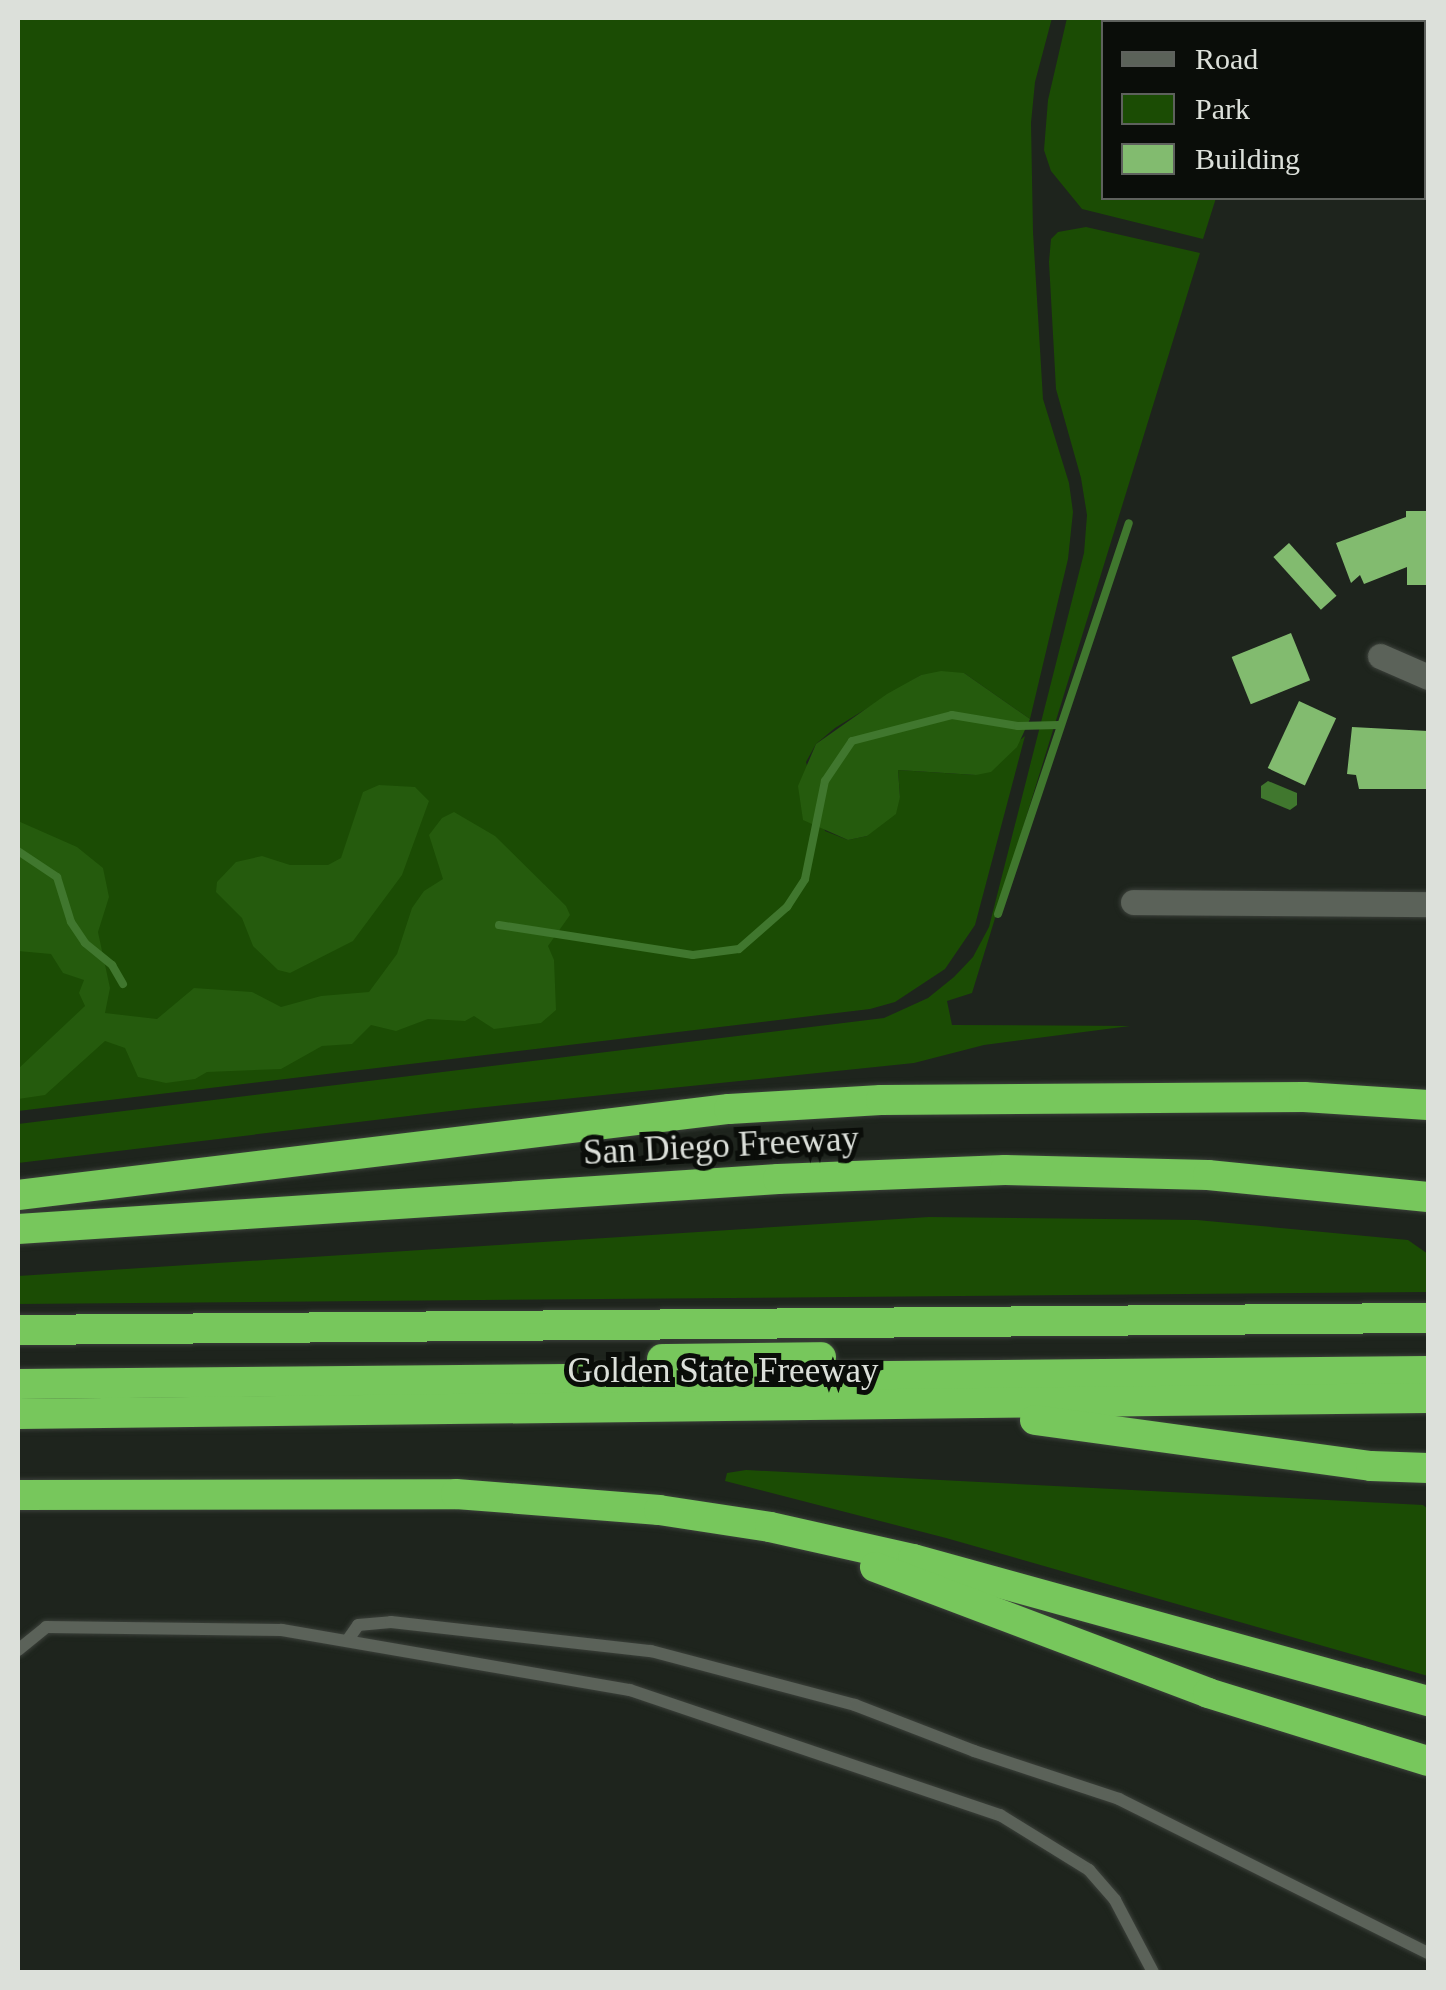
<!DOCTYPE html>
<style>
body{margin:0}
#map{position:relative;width:1446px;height:1990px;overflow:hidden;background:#1e241d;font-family:"Times New Roman",serif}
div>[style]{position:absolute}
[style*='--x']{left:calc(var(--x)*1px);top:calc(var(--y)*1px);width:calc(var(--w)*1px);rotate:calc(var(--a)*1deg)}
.green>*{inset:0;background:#1b4c04}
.forest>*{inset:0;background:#255b0d}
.water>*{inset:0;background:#40772e}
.stream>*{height:8px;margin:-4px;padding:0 4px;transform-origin:4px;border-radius:4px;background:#40772e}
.building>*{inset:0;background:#82bb6f;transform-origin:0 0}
.roads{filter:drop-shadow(0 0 2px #3b403a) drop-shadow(0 0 2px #3b403a)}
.lane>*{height:12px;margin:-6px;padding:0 6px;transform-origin:6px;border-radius:6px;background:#5b6259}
.street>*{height:25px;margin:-12.5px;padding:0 12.5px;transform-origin:12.5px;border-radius:12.5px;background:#5b6259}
.highway>*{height:30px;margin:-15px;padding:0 15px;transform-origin:15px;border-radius:15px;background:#77c75c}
span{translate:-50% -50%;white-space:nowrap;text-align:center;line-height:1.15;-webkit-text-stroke:10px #0a0d09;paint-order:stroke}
.street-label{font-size:35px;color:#dce0da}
.frame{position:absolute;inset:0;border:20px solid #dce0da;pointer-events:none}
.legend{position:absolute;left:1101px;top:20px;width:325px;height:180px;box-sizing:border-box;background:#0a0d09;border:2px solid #5e615d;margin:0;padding:12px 18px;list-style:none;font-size:30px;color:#dce0da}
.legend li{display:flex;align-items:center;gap:20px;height:50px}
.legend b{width:50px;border:2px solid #5e615d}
</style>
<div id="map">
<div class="green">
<div style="clip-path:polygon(18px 18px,1052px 18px,1035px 82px,1031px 123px,1033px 232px,1043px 399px,1069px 483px,1073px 512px,1068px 559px,1030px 719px,964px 673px,921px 675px,835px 728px,816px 744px,806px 762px,825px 831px,848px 840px,867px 836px,900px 797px,898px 770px,976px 775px,1025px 736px,975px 925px,945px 969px,895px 1002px,870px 1009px,18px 1111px)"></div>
<div style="clip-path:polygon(1067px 18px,1271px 18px,1269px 22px,1104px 22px,1104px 198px,1216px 198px,1203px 239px,1082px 209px,1051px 171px,1044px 150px,1048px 100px)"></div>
<div style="clip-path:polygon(1086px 227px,1200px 253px,972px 993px,947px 1001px,952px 1025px,1130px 1026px,984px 1045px,914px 1063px,467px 1109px,18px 1163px,18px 1124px,884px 1018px,928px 998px,954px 977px,973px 957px,989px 927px,1084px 553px,1087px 515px,1081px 478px,1056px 389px,1049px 262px,1051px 239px,1058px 232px)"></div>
<div style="clip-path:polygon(929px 1217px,1197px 1220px,1408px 1240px,1428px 1254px,1428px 1292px,18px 1304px,18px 1276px)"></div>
<div style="clip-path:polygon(746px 1470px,1423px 1505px,1428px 1509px,1428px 1676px,946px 1538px,725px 1481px,727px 1473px)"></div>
</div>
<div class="forest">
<div style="clip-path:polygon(941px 671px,964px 673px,1030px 719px,1017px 747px,991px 772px,976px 775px,898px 770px,900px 797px,896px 814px,867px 836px,848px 840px,803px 820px,798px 786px,816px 744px,887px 694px,921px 675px)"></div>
<div style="clip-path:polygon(379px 785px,415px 787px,429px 801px,402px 875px,353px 941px,290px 973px,278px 970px,253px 946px,242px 918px,216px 892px,217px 882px,236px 862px,262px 856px,290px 865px,328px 865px,341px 858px,363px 792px)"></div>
<div style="clip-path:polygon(454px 812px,495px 836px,566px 906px,570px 915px,548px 946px,554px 960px,556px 1010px,541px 1023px,494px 1029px,474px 1016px,465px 1021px,428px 1019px,396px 1031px,371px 1025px,352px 1044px,322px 1046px,281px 1069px,207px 1072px,195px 1079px,166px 1083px,138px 1077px,125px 1048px,105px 1041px,45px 1095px,18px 1099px,18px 1069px,85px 1006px,79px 993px,84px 980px,63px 973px,51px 954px,18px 951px,18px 821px,77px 847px,103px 868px,109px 897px,98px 932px,110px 988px,105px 1013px,157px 1019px,194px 988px,252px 992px,281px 1007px,321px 996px,369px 992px,397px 954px,412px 908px,424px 891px,443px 879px,429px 835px,442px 818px)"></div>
</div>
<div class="water">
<div style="clip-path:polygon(1268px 781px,1297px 793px,1297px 805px,1290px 810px,1261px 798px,1261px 786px)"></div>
</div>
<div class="stream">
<div style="--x:18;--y:851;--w:47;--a:33.7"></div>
<div style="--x:57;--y:877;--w:47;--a:72.7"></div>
<div style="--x:71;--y:922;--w:25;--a:56"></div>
<div style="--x:85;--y:943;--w:35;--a:39"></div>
<div style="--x:112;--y:965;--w:22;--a:60"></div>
<div style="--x:998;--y:914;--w:412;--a:-71.5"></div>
<div style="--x:499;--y:925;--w:196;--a:8.8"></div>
<div style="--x:693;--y:955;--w:46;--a:-7.4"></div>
<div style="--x:739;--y:949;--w:64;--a:-41.2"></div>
<div style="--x:787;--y:907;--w:33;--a:-57"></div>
<div style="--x:805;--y:879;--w:100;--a:-78.5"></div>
<div style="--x:825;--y:781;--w:48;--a:-56"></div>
<div style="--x:852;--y:741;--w:103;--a:-14.6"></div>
<div style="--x:952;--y:715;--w:67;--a:9.5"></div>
<div style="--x:1018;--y:726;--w:41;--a:-1.4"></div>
</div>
<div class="building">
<div style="clip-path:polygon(1406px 511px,1428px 511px,1428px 585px,1407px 585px,1407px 567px,1364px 584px,1360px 575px,1351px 583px,1336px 543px,1406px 517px)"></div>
<div style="left:1289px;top:543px;width:71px;height:21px;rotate:48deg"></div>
<div style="left:1291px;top:633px;width:51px;height:64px;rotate:68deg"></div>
<div style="left:1299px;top:701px;width:41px;height:74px;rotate:25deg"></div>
<div style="clip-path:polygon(1352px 727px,1428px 731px,1428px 789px,1359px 789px,1356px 775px,1347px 774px)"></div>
</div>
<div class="roads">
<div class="lane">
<div style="--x:347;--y:1641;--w:19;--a:-55"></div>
<div style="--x:358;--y:1625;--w:33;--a:-5"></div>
<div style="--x:391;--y:1622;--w:262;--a:6.4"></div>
<div style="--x:651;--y:1651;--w:211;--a:14.8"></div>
<div style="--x:855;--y:1705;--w:128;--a:21.1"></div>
<div style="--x:974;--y:1751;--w:153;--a:18.3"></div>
<div style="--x:1119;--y:1799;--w:345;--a:26.5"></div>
<div style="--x:18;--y:1650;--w:36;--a:-39"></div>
<div style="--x:46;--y:1627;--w:236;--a:0.7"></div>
<div style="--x:282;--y:1630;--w:353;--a:9.8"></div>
<div style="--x:630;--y:1690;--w:391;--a:18.7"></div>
<div style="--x:1000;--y:1815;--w:105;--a:31.7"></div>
<div style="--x:1089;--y:1870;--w:40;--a:49"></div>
<div style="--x:1115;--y:1900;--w:81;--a:62.2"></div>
</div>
<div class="street">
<div style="--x:1380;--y:656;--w:52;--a:23.6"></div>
<div style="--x:1133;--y:902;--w:295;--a:0.4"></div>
</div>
<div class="highway">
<div style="--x:18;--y:1195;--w:716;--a:-6.9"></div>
<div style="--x:729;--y:1109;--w:152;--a:-3.4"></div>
<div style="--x:881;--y:1100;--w:423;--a:-0.4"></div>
<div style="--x:1304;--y:1097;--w:124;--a:3.7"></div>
<div style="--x:18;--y:1229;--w:762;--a:-3.76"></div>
<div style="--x:778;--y:1179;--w:227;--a:-2.3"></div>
<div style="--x:1005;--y:1170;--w:203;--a:1.4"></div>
<div style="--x:1208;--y:1175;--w:221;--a:5.7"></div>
<div style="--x:18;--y:1330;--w:1410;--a:-0.49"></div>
<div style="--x:662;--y:1359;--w:159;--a:-0.7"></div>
<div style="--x:18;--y:1384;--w:1410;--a:-0.53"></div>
<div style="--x:18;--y:1414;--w:1410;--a:-0.65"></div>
<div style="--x:1035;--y:1420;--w:339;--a:7.8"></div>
<div style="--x:1371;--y:1466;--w:57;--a:2"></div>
<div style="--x:18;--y:1495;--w:438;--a:-0.1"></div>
<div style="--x:456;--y:1494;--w:204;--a:4.5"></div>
<div style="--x:659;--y:1510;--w:112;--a:8.7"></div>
<div style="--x:770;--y:1527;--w:147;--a:12.6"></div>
<div style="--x:913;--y:1559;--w:534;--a:15.42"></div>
<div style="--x:875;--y:1567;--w:356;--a:20.7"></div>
<div style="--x:1208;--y:1693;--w:230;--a:17.2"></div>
</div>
</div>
<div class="street-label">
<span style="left:721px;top:1146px;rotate:-3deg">San Diego Freeway</span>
<span style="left:723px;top:1371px">Golden State Freeway</span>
</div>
<div class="frame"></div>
<ul class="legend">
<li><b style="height:12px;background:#5b6259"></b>Road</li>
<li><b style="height:28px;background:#1b4c04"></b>Park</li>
<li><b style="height:28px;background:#82bb6f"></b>Building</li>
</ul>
</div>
